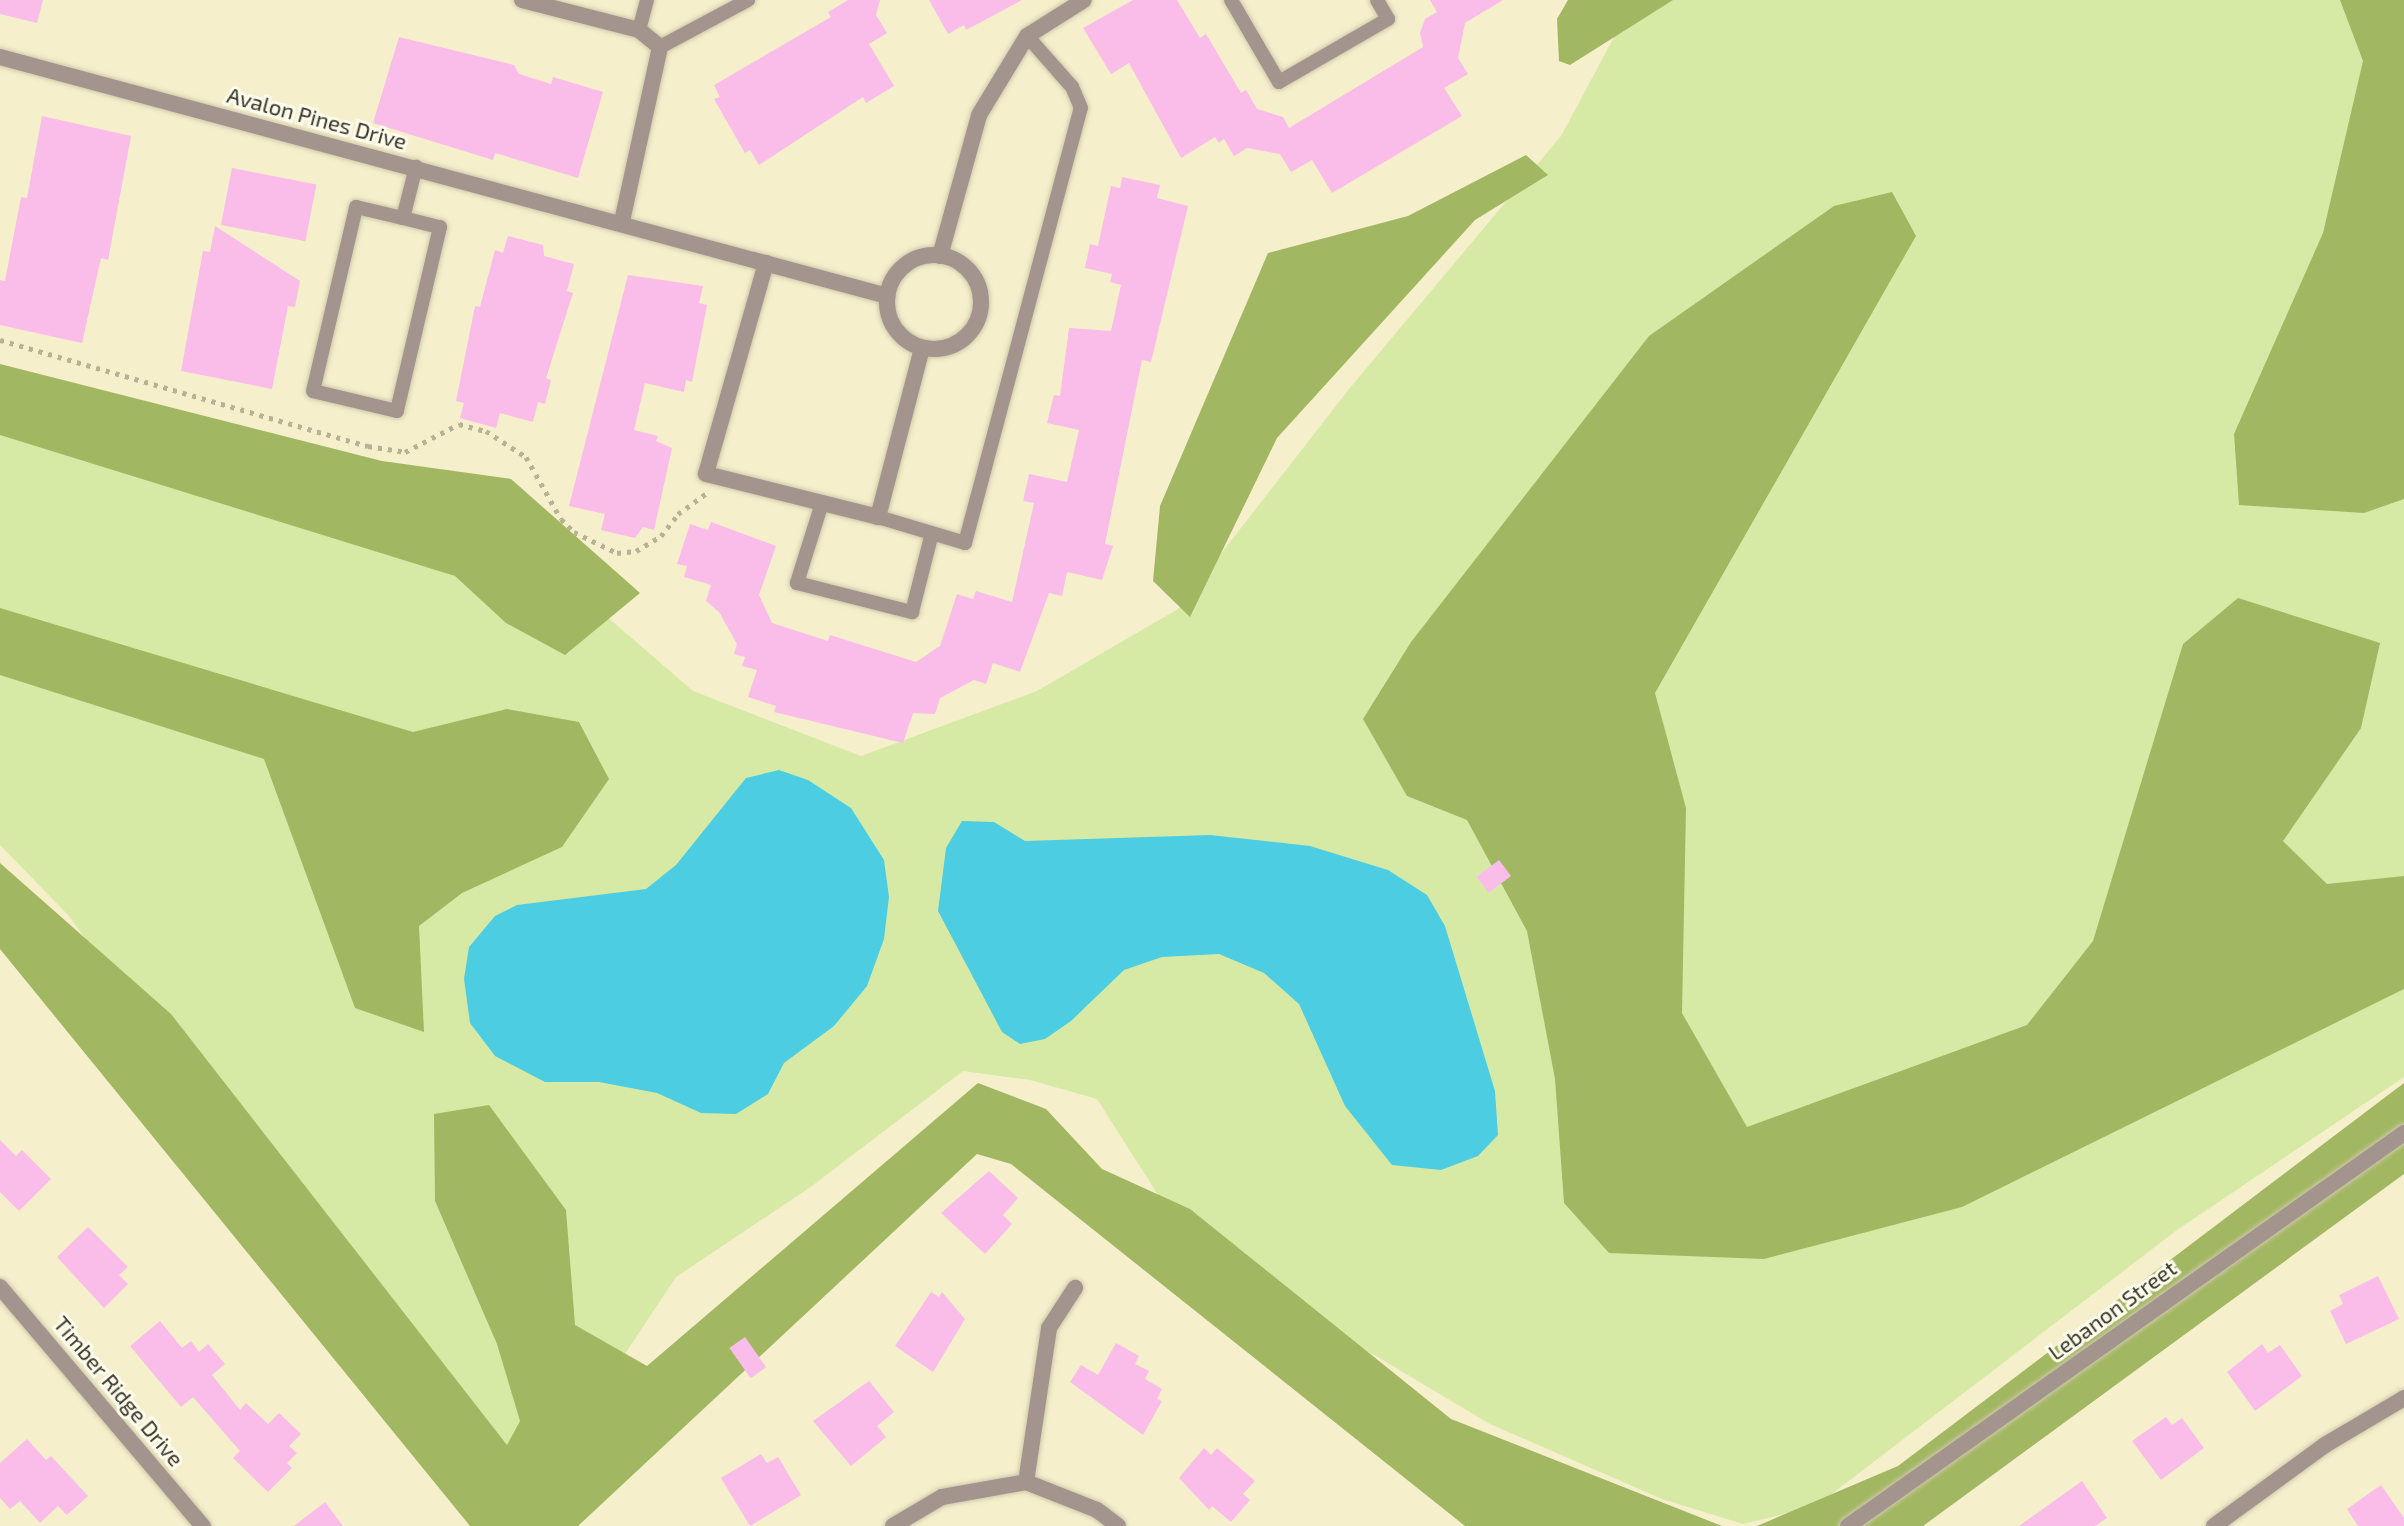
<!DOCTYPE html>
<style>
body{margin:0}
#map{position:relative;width:2404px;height:1526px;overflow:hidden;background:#f5efcc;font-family:"Exo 2",sans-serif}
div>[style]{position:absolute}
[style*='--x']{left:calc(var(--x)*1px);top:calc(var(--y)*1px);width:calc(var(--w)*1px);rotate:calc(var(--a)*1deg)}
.green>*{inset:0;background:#d7eaa5}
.forest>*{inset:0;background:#a2b762}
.water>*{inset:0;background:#4dcde2}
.building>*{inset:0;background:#fabdea;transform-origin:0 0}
.path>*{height:5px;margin-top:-2.5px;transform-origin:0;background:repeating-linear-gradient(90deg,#b7b296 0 4px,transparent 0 10px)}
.roads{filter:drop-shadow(0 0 2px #cfcaab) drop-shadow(0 0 2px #cfcaab)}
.service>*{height:14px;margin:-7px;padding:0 7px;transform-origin:7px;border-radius:7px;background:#a4948e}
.minor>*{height:16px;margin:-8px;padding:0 8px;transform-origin:8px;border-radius:8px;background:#a4948e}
.minor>.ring{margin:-8px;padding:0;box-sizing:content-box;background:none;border:16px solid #a4948e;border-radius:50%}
span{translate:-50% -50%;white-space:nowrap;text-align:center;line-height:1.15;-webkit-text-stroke:6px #fefced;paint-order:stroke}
.street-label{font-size:22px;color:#373527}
</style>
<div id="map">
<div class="green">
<div style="clip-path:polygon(1634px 0,2404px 0,2404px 1077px,2177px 1230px,1816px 1506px,1743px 1524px,1662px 1499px,1490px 1424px,1376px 1356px,1255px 1296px,1160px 1198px,1097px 1099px,1030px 1080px,963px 1071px,812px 1186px,676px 1277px,571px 1435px,503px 1483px,222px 1131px,70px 917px,0 845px,0 412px,532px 552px,693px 691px,861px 756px,1037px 691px,1178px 609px,1349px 389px,1561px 136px)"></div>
</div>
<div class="forest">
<div style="clip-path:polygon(1568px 0,1673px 0,1570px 65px,1559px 61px,1557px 19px)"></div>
<div style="clip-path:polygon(2340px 0,2404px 0,2404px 499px,2364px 513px,2239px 505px,2234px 434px,2323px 233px,2363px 61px)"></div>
<div style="clip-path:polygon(1526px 155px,1548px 175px,1475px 220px,1277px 438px,1190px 617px,1153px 581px,1160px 506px,1268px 253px,1408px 216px)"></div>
<div style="clip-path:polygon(1892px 192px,1916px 236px,1655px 693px,1686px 808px,1682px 1013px,1747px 1127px,2027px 1025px,2093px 941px,2183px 644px,2238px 598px,2380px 643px,2361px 728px,2283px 841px,2327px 884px,2404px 876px,2404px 989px,1962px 1207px,1764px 1259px,1609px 1253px,1564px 1203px,1555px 1079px,1527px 931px,1467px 820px,1407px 796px,1363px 719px,1411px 642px,1649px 336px,1834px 206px)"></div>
<div style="clip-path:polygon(0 364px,382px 461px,511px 479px,640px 593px,565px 655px,506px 623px,455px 576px,0 435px)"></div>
<div style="clip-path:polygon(0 608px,413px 732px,507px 709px,579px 722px,609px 779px,562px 847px,462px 893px,419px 926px,424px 1032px,355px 1008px,264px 759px,0 675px)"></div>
<div style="clip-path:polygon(0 863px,171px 1014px,507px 1445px,520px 1421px,497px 1344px,435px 1201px,434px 1114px,489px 1105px,566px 1210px,575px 1325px,647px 1366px,978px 1083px,1046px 1109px,1102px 1169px,1190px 1209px,1451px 1419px,1722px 1526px,1465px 1526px,1011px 1164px,977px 1154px,578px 1526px,470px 1526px,0 949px)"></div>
<div style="clip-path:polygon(2404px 1083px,2404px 1174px,1923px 1526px,1757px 1526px,1898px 1466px)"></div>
</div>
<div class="water">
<div style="clip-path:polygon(779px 770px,808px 780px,851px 808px,884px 860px,889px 897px,884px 939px,867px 986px,834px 1026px,784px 1063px,768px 1094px,736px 1114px,701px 1113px,657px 1093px,599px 1082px,545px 1082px,495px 1056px,470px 1023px,464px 979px,469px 947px,495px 916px,517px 905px,646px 889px,676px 865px,746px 778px)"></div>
<div style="clip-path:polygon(962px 821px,994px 822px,1025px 841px,1210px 835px,1310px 846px,1388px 870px,1427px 895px,1445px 926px,1495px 1091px,1498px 1135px,1478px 1156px,1441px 1170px,1392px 1165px,1345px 1106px,1299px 1004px,1264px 973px,1219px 954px,1162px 957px,1124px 970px,1071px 1021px,1045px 1039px,1020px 1044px,1002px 1032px,938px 911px,946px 848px)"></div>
</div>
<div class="building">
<div style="clip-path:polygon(0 0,43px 0,37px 23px,0 14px)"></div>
<div style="clip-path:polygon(848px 0,880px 0,876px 15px,887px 33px,869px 44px,894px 86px,866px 103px,863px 97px,759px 165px,750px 150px,745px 153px,714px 99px,720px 97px,714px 85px,831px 17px,828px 12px)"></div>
<div style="clip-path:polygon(929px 0,1022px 0,966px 30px,964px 25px,948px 34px)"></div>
<div style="clip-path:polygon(1133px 0,1177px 0,1200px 38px,1206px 34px,1241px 93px,1246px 90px,1257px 109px,1283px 117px,1289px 128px,1423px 47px,1420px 33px,1425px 19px,1437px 12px,1430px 0,1503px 0,1465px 23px,1458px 58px,1468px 74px,1444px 88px,1462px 116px,1332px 193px,1312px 160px,1291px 172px,1280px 154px,1247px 148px,1234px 156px,1224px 139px,1219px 143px,1215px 137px,1181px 158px,1129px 63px,1111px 74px,1083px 28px)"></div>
<div style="clip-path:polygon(399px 37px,514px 65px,519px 74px,551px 84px,553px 77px,603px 92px,578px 178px,495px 153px,493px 160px,373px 123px)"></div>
<div style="clip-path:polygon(42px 116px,131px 136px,108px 260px,101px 258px,82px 343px,0 325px,0 280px,5px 281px,21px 197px,27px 198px)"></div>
<div style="left:232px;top:168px;width:86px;height:58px;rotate:11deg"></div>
<div style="clip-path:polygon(1122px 177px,1160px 185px,1157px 198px,1188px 206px,1151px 362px,1142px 360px,1105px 544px,1113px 546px,1102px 580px,1067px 572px,1062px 596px,1049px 593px,1020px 672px,993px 663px,986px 684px,974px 680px,940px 698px,935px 714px,913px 713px,903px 743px,774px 712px,776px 706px,748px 697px,757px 670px,742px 666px,745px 657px,734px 654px,737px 644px,719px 612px,706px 601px,711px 585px,684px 577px,687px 566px,677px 564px,690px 524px,708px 530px,711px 522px,776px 546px,759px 595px,772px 623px,828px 641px,830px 635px,916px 662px,940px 646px,957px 594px,973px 599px,976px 591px,1012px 602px,1034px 503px,1023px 501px,1029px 474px,1067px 482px,1079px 430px,1047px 423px,1054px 395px,1060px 396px,1069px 328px,1111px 331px,1121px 285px,1110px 282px,1112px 274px,1085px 268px,1090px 244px,1098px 246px,1111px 186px,1120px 188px)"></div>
<div style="clip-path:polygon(215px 226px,300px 281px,295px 307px,288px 306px,272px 389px,181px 371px,203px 251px,210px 252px)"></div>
<div style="clip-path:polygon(508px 236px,543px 245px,544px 256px,574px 264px,567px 291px,573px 293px,546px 378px,551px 380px,545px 404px,538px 402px,533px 422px,500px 413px,496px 428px,460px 418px,464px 403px,456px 401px,475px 306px,480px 307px,495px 250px,503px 253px)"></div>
<div style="clip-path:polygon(628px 275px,703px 286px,699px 303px,707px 305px,692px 382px,686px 380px,684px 392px,645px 383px,634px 430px,658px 436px,656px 441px,672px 448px,654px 530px,643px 527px,635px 538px,601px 530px,605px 514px,569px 506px)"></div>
<div style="left:1499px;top:860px;width:20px;height:28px;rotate:53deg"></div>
<div style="clip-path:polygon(0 1140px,16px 1156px,22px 1150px,51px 1179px,19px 1211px,0 1192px)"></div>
<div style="clip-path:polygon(989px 1171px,1018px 1198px,1003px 1215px,1012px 1224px,985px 1254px,941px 1213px)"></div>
<div style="clip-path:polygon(88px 1227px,128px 1267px,119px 1275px,128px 1284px,104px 1308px,57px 1257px)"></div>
<div style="clip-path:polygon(2378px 1276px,2399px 1319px,2346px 1344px,2330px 1311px,2343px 1304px,2339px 1295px)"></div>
<div style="clip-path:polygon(931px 1292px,939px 1297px,942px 1292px,965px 1319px,933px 1372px,895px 1346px)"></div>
<div style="clip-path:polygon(160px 1321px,182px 1348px,191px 1341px,199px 1352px,208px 1344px,225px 1364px,212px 1375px,240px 1410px,246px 1403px,268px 1424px,279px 1413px,301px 1434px,289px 1446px,297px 1453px,287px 1463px,292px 1468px,268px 1492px,233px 1458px,240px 1451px,193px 1397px,181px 1407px,130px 1346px)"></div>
<div style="left:745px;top:1337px;width:37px;height:19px;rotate:55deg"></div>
<div style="clip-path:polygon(1116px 1343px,1139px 1356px,1135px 1364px,1149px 1371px,1145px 1379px,1162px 1389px,1157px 1399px,1162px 1401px,1143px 1435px,1070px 1382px,1081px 1365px,1098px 1375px)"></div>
<div style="clip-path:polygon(2262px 1344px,2268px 1353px,2280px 1345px,2302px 1376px,2255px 1411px,2227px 1372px)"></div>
<div style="clip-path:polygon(869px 1381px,894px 1412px,877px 1426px,886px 1437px,851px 1466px,813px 1421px)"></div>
<div style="clip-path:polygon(2166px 1417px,2172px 1425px,2182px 1418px,2204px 1448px,2161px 1480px,2132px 1441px)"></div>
<div style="clip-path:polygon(27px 1439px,46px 1460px,51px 1456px,88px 1496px,67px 1515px,58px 1506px,40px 1523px,20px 1501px,10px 1509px,0 1498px,0 1463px)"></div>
<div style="clip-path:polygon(1204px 1448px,1211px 1455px,1217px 1448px,1255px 1481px,1243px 1494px,1250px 1500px,1231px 1522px,1212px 1506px,1209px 1510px,1179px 1478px)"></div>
<div style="clip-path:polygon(761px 1454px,767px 1463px,778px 1457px,801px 1495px,750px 1526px,721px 1478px)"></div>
<div style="clip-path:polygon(2082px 1481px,2107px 1518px,2095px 1526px,2019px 1526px)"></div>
<div style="clip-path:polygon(2381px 1485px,2404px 1518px,2404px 1526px,2358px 1526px,2347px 1509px)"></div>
<div style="clip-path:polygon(325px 1502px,343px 1526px,294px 1526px)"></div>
</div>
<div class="path">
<div style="--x:0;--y:340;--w:383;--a:16.1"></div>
<div style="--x:368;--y:446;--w:37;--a:9"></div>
<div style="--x:405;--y:452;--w:61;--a:-27.4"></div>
<div style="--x:459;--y:424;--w:28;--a:15"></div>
<div style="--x:486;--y:431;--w:48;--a:33"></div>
<div style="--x:526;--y:457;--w:71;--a:60.6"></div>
<div style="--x:561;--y:519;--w:18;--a:45"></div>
<div style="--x:574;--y:532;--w:48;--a:26"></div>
<div style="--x:617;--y:553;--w:19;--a:-6"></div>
<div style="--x:636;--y:551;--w:29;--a:-31"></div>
<div style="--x:661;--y:536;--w:28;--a:-52"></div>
<div style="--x:678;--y:514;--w:36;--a:-36"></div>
</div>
<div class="roads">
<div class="service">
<div style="--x:1231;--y:0;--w:95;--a:59.7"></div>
<div style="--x:1279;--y:82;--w:126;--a:-30"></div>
<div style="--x:1388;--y:19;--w:22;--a:-120"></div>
<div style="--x:639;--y:30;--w:31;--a:-75"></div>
<div style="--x:660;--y:47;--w:100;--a:-28.1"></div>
<div style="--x:403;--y:218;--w:38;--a:14"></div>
<div style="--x:440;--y:227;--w:189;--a:103.2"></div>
<div style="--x:397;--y:411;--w:86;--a:-166.6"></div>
<div style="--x:313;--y:391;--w:189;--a:-76.8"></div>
<div style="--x:356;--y:207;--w:48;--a:13.2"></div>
<div style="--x:403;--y:218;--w:53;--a:-75.7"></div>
<div style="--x:822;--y:503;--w:84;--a:107.4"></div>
<div style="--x:797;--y:583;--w:119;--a:14.2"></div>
<div style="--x:912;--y:612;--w:81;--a:-75.8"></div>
<div style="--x:878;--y:517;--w:91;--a:16.6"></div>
<div style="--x:965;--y:543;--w:450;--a:-75.1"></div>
<div style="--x:1081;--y:108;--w:23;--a:-113"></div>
<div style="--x:1072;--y:87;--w:68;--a:-131.4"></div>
</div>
<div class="minor">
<div style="--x:522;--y:0;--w:121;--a:14.4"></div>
<div style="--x:639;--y:30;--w:27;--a:39"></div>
<div style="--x:660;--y:47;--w:179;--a:102.3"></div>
<div style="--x:0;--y:57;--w:919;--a:15.08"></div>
<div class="ring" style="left:887px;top:255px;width:78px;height:78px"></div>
<div style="--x:940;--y:256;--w:146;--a:-74.5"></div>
<div style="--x:979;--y:115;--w:92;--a:-58.7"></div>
<div style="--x:1027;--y:36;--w:67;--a:-32.3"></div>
<div style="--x:766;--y:263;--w:219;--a:105.9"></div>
<div style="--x:706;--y:474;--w:177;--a:14"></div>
<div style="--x:878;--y:517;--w:175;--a:-75.4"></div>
<div style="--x:0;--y:1287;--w:314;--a:49.7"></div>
<div style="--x:1026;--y:1482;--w:156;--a:-81.5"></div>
<div style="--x:1049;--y:1328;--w:48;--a:-57"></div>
<div style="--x:893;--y:1526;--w:57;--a:-30.6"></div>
<div style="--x:942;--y:1497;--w:85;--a:-10.1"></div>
<div style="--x:1026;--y:1482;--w:76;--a:21.5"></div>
<div style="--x:1097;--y:1510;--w:26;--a:37"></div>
<div style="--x:1848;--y:1526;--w:681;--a:-35.25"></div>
<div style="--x:2214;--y:1526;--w:137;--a:-36.1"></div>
<div style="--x:2325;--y:1445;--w:92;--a:-30.7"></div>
</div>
</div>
<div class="street-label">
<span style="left:317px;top:118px;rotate:15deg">Avalon Pines Drive</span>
<span style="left:2112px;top:1310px;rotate:-36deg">Lebanon Street</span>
<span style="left:119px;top:1391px;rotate:50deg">Timber Ridge Drive</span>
</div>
</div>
